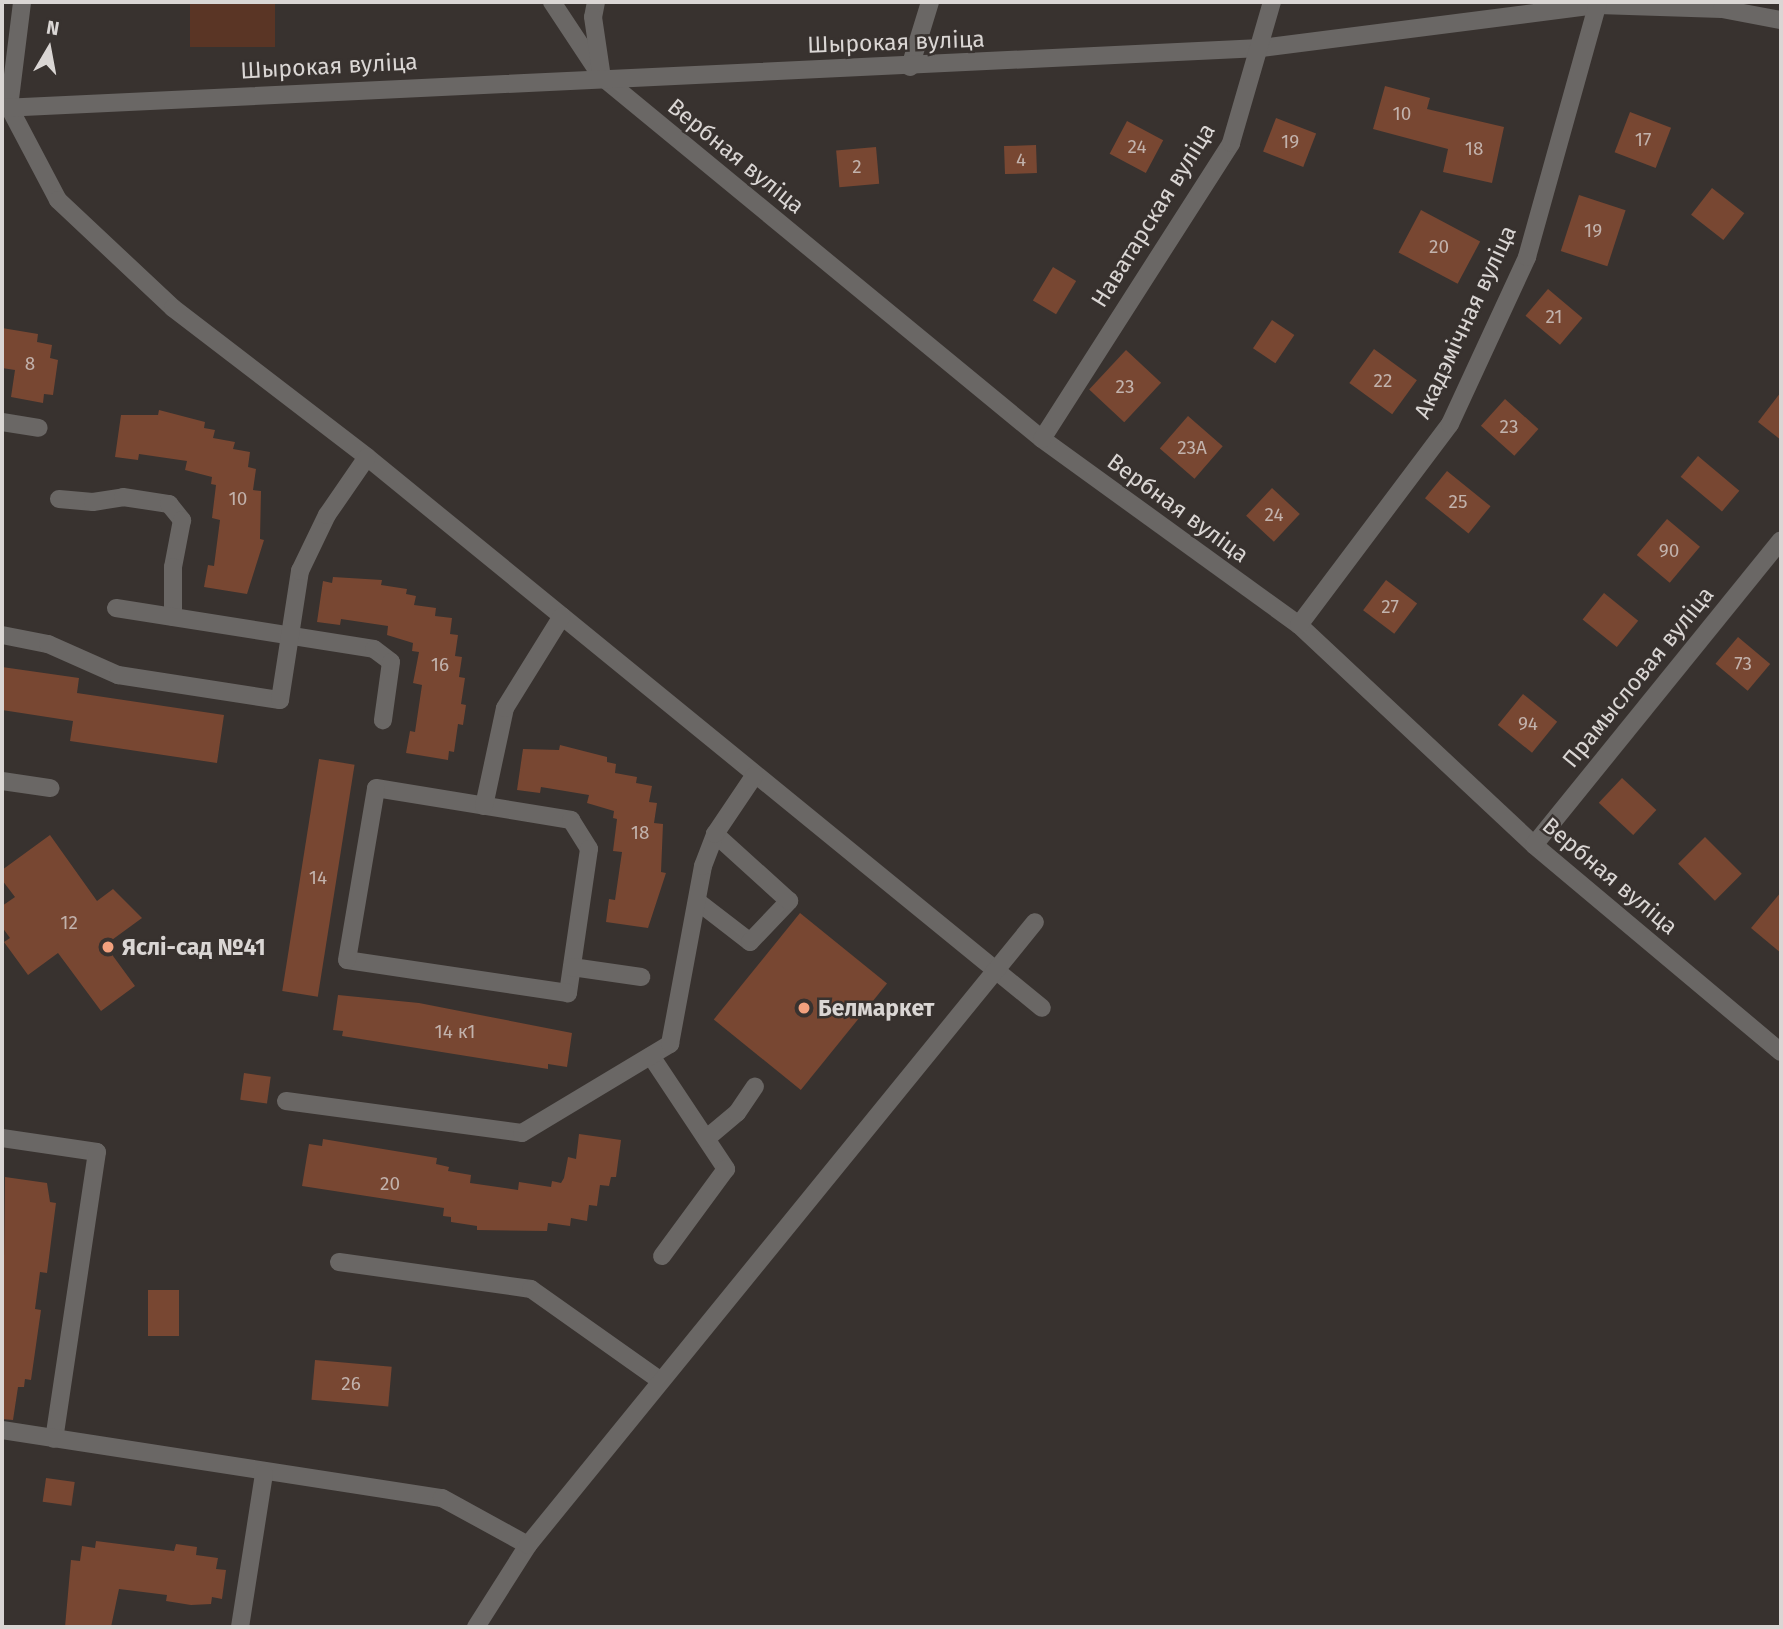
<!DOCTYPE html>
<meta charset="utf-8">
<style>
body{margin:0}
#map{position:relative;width:1783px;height:1629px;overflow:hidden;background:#38322f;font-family:"Fira Sans",sans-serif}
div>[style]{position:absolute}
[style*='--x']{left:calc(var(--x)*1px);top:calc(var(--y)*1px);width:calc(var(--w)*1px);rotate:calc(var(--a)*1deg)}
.green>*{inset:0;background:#5a3525;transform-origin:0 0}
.building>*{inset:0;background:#784732;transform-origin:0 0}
.minor>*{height:18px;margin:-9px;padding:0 9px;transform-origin:9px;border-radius:9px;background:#6a6765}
.dots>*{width:19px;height:19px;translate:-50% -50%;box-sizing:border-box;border:4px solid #38322f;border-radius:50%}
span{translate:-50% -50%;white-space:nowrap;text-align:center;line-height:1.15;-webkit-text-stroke:5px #38322f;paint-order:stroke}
.number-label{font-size:19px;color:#c2b2ac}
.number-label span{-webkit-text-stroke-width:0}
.street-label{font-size:23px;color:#dad6d4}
.poi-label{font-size:23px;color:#dad6d4;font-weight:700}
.left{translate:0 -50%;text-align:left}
.frame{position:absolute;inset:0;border:4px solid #dad6d4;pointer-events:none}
.north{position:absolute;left:14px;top:14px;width:70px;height:70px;-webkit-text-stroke:5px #38322f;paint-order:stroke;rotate:10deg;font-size:19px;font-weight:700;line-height:28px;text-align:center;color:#dad6d4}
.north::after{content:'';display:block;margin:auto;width:24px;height:32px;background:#dad6d4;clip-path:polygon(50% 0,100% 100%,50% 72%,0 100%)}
</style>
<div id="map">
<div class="green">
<div style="left:190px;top:2px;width:85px;height:45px"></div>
</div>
<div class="building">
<div style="clip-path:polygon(1385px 86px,1430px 98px,1427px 109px,1504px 127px,1492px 183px,1443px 172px,1448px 149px,1373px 129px)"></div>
<div style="left:1630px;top:112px;width:44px;height:43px;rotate:21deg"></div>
<div style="left:1276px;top:118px;width:43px;height:36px;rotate:21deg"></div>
<div style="left:1127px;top:121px;width:41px;height:37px;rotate:28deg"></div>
<div style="left:1036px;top:145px;width:28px;height:32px;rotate:88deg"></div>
<div style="left:876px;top:147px;width:37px;height:40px;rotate:85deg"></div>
<div style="left:1712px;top:188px;width:41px;height:34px;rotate:38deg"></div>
<div style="left:1579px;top:195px;width:49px;height:59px;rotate:18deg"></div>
<div style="left:1421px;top:210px;width:67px;height:48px;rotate:28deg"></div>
<div style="left:1053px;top:267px;width:27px;height:39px;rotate:31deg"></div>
<div style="left:1548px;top:289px;width:45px;height:35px;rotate:40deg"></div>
<div style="left:1272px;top:320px;width:27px;height:34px;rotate:34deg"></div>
<div style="clip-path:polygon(2px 328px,38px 334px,37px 342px,52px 345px,50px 358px,58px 360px,53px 395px,44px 394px,43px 403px,11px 397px,15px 370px,2px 368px)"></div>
<div style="left:1374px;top:349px;width:53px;height:42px;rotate:36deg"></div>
<div style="left:1126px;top:350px;width:48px;height:54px;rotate:43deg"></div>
<div style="clip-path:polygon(1781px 392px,1781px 440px,1758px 422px)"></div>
<div style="left:1505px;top:399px;width:45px;height:36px;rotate:42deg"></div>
<div style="clip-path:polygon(159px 410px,205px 422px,204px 428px,215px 430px,213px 438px,235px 442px,233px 449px,250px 452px,248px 467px,256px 469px,253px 490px,261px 491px,260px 539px,264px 540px,247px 594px,204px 587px,208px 565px,214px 566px,220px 520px,212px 518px,216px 485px,211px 484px,212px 477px,185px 470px,187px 461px,139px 454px,138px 460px,115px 457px,121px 415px,158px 415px)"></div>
<div style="left:1188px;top:416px;width:46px;height:43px;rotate:41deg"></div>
<div style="left:1698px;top:456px;width:54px;height:27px;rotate:40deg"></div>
<div style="left:1447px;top:471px;width:56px;height:35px;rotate:39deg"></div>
<div style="left:1272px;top:488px;width:38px;height:38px;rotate:43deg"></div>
<div style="left:1667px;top:519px;width:43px;height:47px;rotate:40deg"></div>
<div style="clip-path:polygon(333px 577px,382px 580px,381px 585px,407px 589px,406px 594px,416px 596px,414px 605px,436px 608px,435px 616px,452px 618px,450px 634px,458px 635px,455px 656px,462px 657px,459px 677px,465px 678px,461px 704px,466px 705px,463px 725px,458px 724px,454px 752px,449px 751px,448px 760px,406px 753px,410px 731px,415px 732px,422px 685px,413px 683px,419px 652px,412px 651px,413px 643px,387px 635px,388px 626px,341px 619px,340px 625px,317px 622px,323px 581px,332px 583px)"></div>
<div style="left:1386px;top:580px;width:39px;height:38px;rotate:37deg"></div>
<div style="left:1604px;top:593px;width:44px;height:34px;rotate:39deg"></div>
<div style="left:1738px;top:637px;width:42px;height:35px;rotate:40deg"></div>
<div style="clip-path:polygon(2px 667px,79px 678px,77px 693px,224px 715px,217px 763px,70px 741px,73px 721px,2px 710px)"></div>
<div style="left:1523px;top:694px;width:44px;height:40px;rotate:39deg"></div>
<div style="clip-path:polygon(560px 745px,607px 757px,607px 762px,616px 764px,615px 773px,637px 777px,636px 783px,652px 786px,649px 802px,657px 803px,654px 823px,663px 824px,661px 872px,666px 873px,648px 928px,606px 922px,609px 899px,615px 900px,622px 852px,613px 851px,617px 819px,613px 818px,614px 811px,587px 803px,589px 795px,541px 787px,540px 793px,517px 790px,523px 749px,559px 750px)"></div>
<div style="left:319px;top:759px;width:36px;height:235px;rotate:9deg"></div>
<div style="left:1622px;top:778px;width:47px;height:34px;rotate:43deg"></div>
<div style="clip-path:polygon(50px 835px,97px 901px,113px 889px,142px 918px,105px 945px,135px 986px,101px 1011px,58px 953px,28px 975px,4px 942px,10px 938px,2px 927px,2px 906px,15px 897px,2px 880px,2px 870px)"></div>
<div style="left:1705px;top:837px;width:52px;height:38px;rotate:45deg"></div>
<div style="clip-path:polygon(1781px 892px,1781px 953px,1751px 928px)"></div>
<div style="left:800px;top:913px;width:112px;height:137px;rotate:39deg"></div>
<div style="clip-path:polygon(338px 995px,419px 1003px,572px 1033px,567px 1067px,548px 1064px,548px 1069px,342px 1036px,343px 1031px,333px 1030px)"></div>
<div style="left:244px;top:1073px;width:27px;height:27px;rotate:8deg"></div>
<div style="clip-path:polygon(579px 1134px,621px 1140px,616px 1177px,611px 1177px,609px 1186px,600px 1185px,597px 1206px,589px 1205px,587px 1221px,571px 1218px,570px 1226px,548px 1223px,547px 1231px,477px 1230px,477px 1226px,451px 1222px,451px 1217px,443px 1216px,444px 1208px,302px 1186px,309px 1144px,322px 1146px,323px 1139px,437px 1158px,436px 1164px,449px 1167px,448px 1171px,471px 1175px,470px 1183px,518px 1190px,519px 1182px,551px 1187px,552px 1181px,561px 1183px,564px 1178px,568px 1157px,576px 1159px)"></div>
<div style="clip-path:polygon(5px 1177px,47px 1183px,50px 1202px,56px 1203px,47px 1273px,40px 1272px,35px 1309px,41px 1310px,31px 1380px,25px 1379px,24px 1387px,18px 1387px,13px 1420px,2px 1419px)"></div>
<div style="left:179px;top:1290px;width:46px;height:31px;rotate:90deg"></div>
<div style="left:315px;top:1360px;width:77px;height:40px;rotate:5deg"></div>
<div style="left:46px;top:1478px;width:29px;height:24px;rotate:8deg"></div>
<div style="clip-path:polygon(96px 1541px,174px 1551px,176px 1544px,197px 1547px,196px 1555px,218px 1558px,216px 1569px,226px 1570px,222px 1599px,212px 1597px,211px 1604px,191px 1605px,166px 1601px,167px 1595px,119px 1589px,111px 1627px,65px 1627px,71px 1560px,80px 1561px,82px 1546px,95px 1548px)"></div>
</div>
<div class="minor">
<div style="--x:552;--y:2;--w:89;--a:56.5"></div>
<div style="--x:601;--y:76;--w:571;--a:39.46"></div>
<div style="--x:1042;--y:439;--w:317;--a:35.9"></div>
<div style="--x:1299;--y:625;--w:322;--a:43.1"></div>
<div style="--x:1534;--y:845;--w:322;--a:40"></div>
<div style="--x:596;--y:2;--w:15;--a:101"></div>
<div style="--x:593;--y:17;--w:55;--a:81.6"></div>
<div style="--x:910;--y:67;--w:68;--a:-72.9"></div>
<div style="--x:9;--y:107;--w:105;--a:62.2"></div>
<div style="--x:58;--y:200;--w:158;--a:43.2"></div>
<div style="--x:173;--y:308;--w:245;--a:37.5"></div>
<div style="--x:367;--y:457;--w:871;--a:39.22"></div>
<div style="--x:9;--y:107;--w:106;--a:-82.9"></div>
<div style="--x:2;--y:108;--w:1260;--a:-2.73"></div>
<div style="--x:1261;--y:48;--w:340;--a:-7.3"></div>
<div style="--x:1598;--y:5;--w:124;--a:1.8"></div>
<div style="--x:1722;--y:9;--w:60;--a:10.6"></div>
<div style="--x:2;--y:422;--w:37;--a:9"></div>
<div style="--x:1042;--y:439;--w:351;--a:-57.4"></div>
<div style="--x:1231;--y:143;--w:147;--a:-73.8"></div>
<div style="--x:59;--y:499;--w:34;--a:5"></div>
<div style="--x:93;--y:502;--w:30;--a:-9"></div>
<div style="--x:123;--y:497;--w:47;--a:8.7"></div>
<div style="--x:169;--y:504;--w:21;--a:51"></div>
<div style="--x:182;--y:520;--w:48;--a:100.8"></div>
<div style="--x:173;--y:567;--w:50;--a:90"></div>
<div style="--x:116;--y:608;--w:261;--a:9"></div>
<div style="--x:374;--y:649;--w:21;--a:37"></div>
<div style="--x:391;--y:662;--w:59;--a:97.9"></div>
<div style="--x:1299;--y:625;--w:251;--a:-53.1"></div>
<div style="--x:1450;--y:424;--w:184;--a:-65.2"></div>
<div style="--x:1527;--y:257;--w:265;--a:-74.4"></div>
<div style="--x:2;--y:635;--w:47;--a:11.1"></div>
<div style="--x:48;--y:644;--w:77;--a:23.9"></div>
<div style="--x:118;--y:675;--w:164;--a:8.8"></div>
<div style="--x:280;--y:700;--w:131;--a:-81.2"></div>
<div style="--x:300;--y:571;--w:62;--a:-64.3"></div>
<div style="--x:327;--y:515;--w:70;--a:-55.4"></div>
<div style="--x:2;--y:781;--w:49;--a:8.3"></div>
<div style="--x:376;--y:788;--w:198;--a:9.3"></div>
<div style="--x:571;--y:820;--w:34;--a:58"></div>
<div style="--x:589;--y:849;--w:146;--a:98.3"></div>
<div style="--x:568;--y:993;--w:223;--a:-171.5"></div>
<div style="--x:347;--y:960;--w:174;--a:-80.4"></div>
<div style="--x:484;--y:806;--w:100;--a:-77.9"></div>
<div style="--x:505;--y:708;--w:108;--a:-58.2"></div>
<div style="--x:1534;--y:845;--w:392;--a:-51"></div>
<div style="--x:697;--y:901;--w:67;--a:37.7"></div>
<div style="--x:750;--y:942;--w:57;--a:-46.4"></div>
<div style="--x:789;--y:901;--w:100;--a:-137.8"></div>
<div style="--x:572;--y:967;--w:70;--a:8.2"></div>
<div style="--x:651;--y:1056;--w:136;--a:56.4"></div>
<div style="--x:726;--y:1169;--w:108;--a:126.3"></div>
<div style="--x:286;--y:1101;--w:238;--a:7.7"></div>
<div style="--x:522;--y:1133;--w:173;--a:-31"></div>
<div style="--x:670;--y:1044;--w:181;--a:-79.5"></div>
<div style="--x:703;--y:866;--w:34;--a:-69"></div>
<div style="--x:715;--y:834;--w:70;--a:-56.1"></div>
<div style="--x:2;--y:1138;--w:96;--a:8.4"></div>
<div style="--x:97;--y:1152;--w:290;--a:98.5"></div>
<div style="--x:707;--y:1138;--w:39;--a:-40"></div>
<div style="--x:737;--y:1113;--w:32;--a:-56"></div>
<div style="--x:339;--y:1262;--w:194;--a:8"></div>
<div style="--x:531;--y:1289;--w:159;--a:35.3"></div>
<div style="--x:2;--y:1430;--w:445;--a:8.8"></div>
<div style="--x:442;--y:1498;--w:98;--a:28.7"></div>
<div style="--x:240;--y:1627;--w:155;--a:-81.1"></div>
<div style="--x:476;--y:1627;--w:97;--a:-57.6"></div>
<div style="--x:528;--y:1545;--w:803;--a:-50.86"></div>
</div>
<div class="dots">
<div style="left:108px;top:947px;background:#f2a17e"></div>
<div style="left:804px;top:1008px;background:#f2a17e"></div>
</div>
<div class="number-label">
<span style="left:1402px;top:114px">10</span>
<span style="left:1643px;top:140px">17</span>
<span style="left:1290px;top:142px">19</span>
<span style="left:1137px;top:147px">24</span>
<span style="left:1474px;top:149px">18</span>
<span style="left:1021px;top:160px">4</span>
<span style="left:857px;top:167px">2</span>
<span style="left:1593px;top:231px">19</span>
<span style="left:1439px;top:247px">20</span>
<span style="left:1554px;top:317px">21</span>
<span style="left:30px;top:364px">8</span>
<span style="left:1383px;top:381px">22</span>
<span style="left:1125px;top:387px">23</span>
<span style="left:1509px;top:427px">23</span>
<span style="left:1192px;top:448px">23А</span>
<span style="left:238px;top:499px">10</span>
<span style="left:1458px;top:502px">25</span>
<span style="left:1274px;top:515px">24</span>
<span style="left:1669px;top:551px">90</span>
<span style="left:1390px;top:607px">27</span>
<span style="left:1743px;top:664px">73</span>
<span style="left:440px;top:665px">16</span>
<span style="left:1528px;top:724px">94</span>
<span style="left:640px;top:833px">18</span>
<span style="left:318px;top:878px">14</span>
<span style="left:69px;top:923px">12</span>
<span style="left:455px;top:1032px">14 к1</span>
<span style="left:390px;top:1184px">20</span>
<span style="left:351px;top:1384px">26</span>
</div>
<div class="street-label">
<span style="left:896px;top:42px;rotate:-2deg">Шырокая вуліца</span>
<span style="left:329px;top:66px;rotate:-3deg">Шырокая вуліца</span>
<span style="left:736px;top:156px;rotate:39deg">Вербная вуліца</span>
<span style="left:1153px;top:215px;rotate:-58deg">Наватарская вуліца</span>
<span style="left:1465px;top:322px;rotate:-65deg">Акадэмічная вуліца</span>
<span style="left:1178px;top:508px;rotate:36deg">Вербная вуліца</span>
<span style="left:1638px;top:677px;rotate:-51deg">Прамысловая вуліца</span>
<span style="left:1610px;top:876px;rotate:40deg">Вербная вуліца</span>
</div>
<div class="poi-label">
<span class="left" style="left:122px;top:947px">Яслі-сад №41</span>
<span class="left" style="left:818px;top:1008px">Белмаркет</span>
</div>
<div class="frame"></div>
<div class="north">N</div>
</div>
